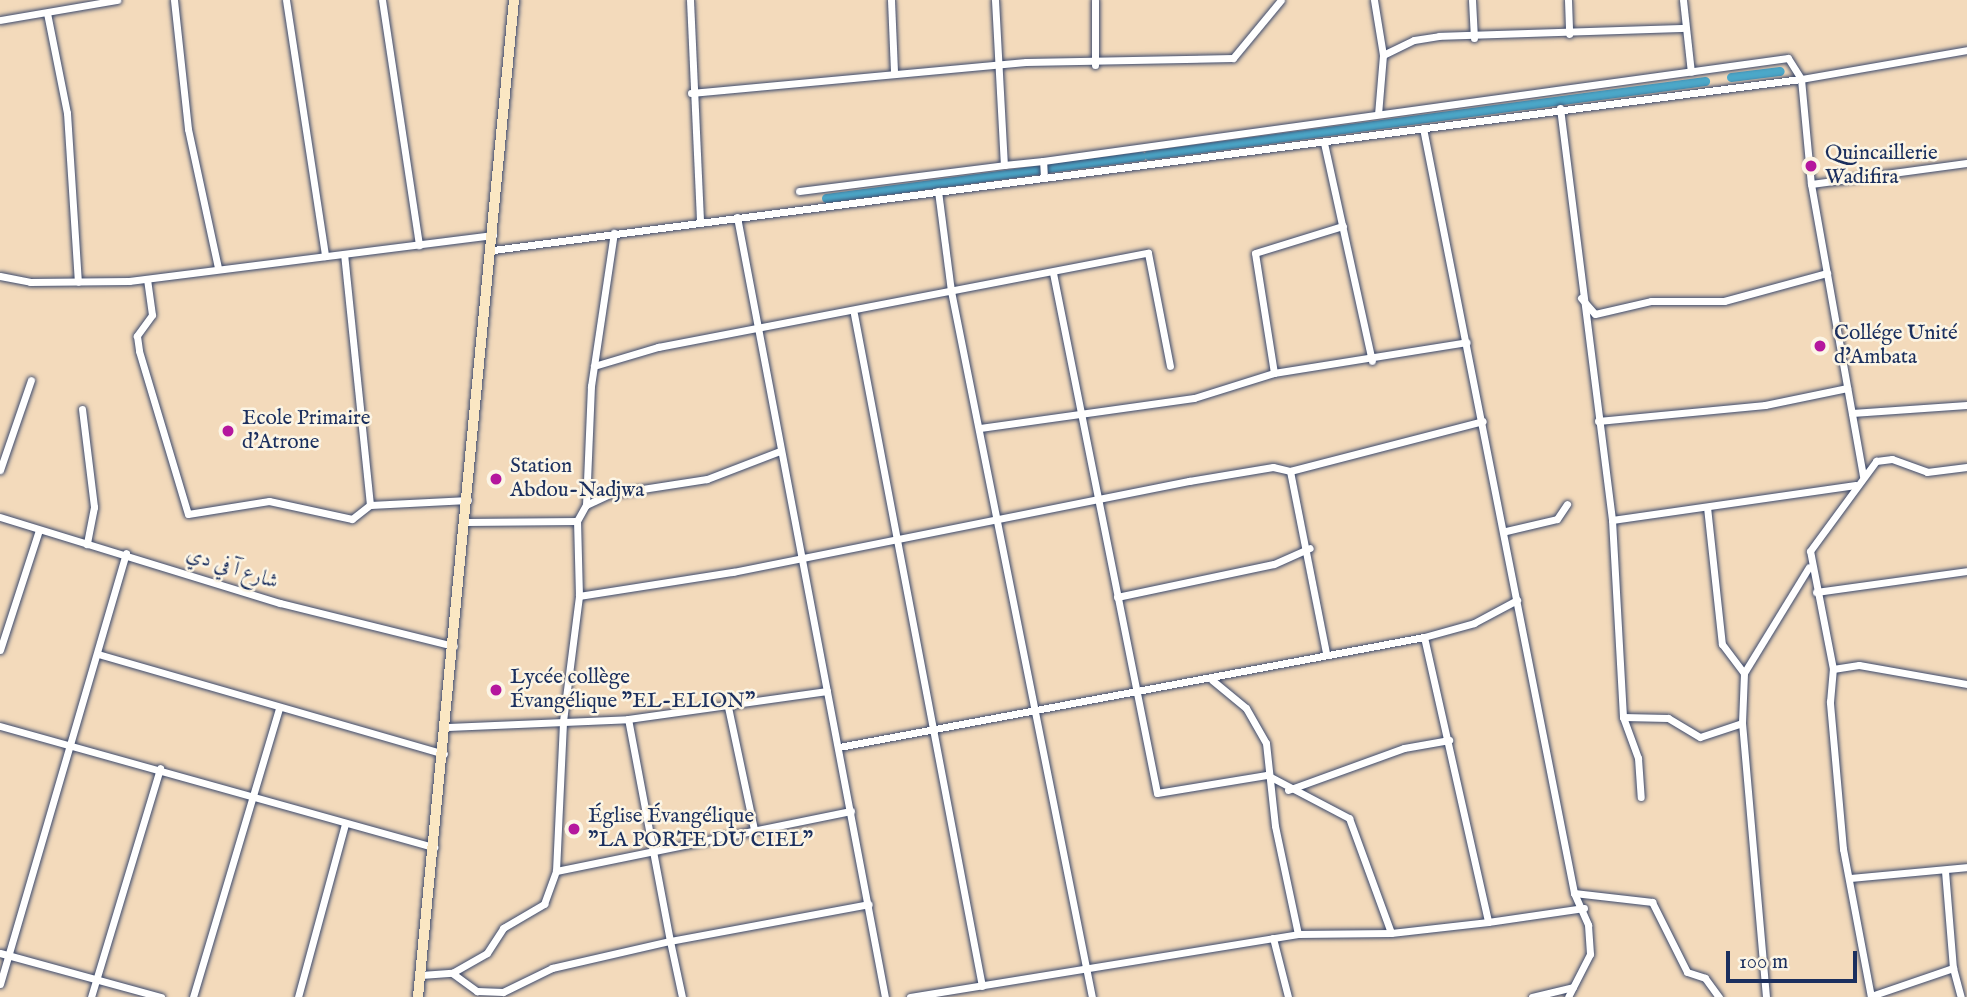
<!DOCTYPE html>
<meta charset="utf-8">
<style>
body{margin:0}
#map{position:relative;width:1967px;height:997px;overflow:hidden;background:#f3dabb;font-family:"IM FELL English",Amiri,serif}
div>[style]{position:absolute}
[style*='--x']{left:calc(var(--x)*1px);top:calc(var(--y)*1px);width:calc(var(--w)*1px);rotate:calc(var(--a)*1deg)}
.canal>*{height:9px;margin:-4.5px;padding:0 4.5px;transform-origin:4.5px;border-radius:4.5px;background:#4ca9ca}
.roads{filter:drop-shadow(0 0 2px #3b496c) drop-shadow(0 0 2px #3b496c)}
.street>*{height:7px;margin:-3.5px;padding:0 3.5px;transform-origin:3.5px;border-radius:3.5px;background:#fff}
.secondary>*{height:10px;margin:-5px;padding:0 5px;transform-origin:5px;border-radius:5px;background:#fae7c3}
.dots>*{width:19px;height:19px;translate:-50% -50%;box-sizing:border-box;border:4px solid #fcf5e5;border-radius:50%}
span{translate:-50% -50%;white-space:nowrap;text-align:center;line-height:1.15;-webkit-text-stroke:5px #fcf5e5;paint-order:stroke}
.poi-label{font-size:21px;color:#1b2f5e}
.left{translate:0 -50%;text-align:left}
.street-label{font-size:21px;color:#1b2f5e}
.scale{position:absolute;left:1726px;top:951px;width:131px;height:32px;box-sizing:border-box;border:4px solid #1b2f5e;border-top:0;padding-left:9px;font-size:21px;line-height:24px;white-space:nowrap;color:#1b2f5e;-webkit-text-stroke:5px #fcf5e5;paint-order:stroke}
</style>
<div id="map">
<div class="canal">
<div style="--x:1731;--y:77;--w:49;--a:-7"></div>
<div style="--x:1148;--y:155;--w:562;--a:-7.57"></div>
<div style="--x:1048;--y:168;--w:94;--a:-7.4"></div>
<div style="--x:826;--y:198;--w:213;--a:-7.6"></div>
</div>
<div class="roads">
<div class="street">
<div style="--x:174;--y:0;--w:130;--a:83.8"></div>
<div style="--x:188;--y:129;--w:142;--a:77.8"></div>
<div style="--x:286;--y:0;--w:259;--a:81.3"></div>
<div style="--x:382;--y:0;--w:248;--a:81.4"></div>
<div style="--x:690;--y:0;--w:221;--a:87.4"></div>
<div style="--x:891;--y:0;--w:71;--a:87.6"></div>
<div style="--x:995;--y:0;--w:165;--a:86.9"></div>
<div style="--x:1004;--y:165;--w:39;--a:-6"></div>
<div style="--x:1374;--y:0;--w:56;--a:80.7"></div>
<div style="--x:1383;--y:55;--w:59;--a:94.8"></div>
<div style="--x:1472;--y:0;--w:38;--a:87"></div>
<div style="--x:1568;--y:0;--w:34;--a:88"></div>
<div style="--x:1683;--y:0;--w:72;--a:83.7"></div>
<div style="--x:47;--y:13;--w:102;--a:78.7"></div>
<div style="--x:67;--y:113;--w:169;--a:86.3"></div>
<div style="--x:0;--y:20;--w:119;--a:-9.7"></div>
<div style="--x:1383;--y:55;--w:34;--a:-26"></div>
<div style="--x:1414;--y:40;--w:25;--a:-9"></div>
<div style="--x:1439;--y:36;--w:246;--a:-1.9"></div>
<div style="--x:1095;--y:65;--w:65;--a:-90"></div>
<div style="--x:691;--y:93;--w:336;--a:-5.3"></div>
<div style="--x:1026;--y:62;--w:207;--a:-1.1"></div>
<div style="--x:1233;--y:58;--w:75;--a:-50.4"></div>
<div style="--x:1560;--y:108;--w:415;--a:82.8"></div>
<div style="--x:1612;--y:520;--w:197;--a:86.8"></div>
<div style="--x:1623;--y:717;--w:44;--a:69.9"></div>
<div style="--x:1638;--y:758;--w:39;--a:86"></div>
<div style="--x:1423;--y:128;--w:780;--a:78.83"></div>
<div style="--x:1574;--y:893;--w:35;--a:66"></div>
<div style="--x:1588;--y:925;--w:29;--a:86"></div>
<div style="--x:1590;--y:954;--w:48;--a:117.1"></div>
<div style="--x:1324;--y:143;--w:223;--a:77.6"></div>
<div style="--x:1044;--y:178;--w:17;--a:-93"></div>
<div style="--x:1043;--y:161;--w:752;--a:-7.87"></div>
<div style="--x:1788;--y:58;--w:25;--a:58"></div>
<div style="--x:1801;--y:79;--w:105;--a:84.6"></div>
<div style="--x:1811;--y:184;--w:297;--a:79.9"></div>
<div style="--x:1811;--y:184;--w:157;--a:-7.7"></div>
<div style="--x:799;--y:191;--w:207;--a:-7.2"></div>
<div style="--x:938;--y:191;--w:101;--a:82.6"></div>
<div style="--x:951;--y:291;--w:720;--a:78.71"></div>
<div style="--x:737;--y:217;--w:794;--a:79.26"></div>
<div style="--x:493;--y:250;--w:1319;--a:-7.45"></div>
<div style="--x:1801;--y:79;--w:169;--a:-9.9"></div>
<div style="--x:1053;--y:273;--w:530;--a:78.69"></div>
<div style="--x:1157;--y:793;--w:111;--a:-9.3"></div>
<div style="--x:1267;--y:775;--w:93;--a:27.7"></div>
<div style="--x:1349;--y:818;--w:122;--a:69.9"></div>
<div style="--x:1391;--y:933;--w:98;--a:-6.5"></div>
<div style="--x:0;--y:276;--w:31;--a:11"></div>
<div style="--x:30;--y:282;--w:99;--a:-0.6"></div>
<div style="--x:129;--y:281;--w:367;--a:-7.2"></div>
<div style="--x:147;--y:279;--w:36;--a:82"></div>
<div style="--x:152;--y:315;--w:26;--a:126"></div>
<div style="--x:137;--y:336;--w:15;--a:82"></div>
<div style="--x:139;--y:351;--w:170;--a:73.3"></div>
<div style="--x:188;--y:514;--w:82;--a:-9.1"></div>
<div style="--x:269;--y:501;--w:85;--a:12.2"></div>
<div style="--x:352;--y:519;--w:23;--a:-38"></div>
<div style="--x:370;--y:505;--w:252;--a:-95.9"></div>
<div style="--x:1581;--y:298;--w:21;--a:49"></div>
<div style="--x:1595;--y:314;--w:57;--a:-13.1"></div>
<div style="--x:1651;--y:301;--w:73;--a:0"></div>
<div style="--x:1724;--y:301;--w:107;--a:-15.2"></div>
<div style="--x:854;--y:314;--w:684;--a:79.22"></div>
<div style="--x:594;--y:366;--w:67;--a:-16.5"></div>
<div style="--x:658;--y:347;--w:499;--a:-10.9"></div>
<div style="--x:1148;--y:253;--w:115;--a:79"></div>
<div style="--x:1274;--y:373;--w:121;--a:-99"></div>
<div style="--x:1255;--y:253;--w:92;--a:-17.1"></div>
<div style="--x:82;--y:409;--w:99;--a:83"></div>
<div style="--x:94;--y:507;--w:38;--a:101"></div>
<div style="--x:1852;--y:413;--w:115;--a:-4"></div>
<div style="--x:1598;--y:421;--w:168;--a:-5.5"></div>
<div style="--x:1765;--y:405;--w:84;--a:-11.7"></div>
<div style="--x:980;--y:428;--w:216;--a:-8"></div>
<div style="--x:1194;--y:398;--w:84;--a:-17.4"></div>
<div style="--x:1274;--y:373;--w:195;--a:-9.1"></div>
<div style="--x:0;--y:470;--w:95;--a:-71"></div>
<div style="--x:1290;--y:471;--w:185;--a:78.8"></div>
<div style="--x:370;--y:505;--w:98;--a:-2.9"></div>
<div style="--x:586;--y:505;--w:26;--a:-25"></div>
<div style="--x:610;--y:494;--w:98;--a:-8.8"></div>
<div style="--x:707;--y:479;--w:78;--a:-21"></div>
<div style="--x:1707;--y:507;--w:138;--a:83.8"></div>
<div style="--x:1722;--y:644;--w:36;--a:53"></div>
<div style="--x:0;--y:517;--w:293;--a:17.1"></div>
<div style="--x:280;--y:603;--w:179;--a:13.9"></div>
<div style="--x:1612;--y:520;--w:246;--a:-8.2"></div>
<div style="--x:466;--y:522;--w:111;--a:-0.5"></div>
<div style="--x:1506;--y:531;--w:52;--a:-13.2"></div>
<div style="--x:1557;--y:519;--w:18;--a:-56"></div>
<div style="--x:1816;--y:592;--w:152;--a:-7.9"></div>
<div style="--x:579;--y:596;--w:156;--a:-8.9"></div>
<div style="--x:733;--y:572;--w:465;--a:-11.3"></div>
<div style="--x:1189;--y:481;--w:85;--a:-9.5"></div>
<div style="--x:1273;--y:467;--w:17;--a:13"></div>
<div style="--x:1290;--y:471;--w:199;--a:-14.5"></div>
<div style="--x:1117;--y:597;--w:160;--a:-11.9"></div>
<div style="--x:1274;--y:564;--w:39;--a:-24"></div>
<div style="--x:1424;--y:637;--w:292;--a:77.3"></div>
<div style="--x:1488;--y:922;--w:97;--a:-8.3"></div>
<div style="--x:0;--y:650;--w:126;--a:-72"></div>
<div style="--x:98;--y:654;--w:360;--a:16.1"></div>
<div style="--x:1833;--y:669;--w:26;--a:-9"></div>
<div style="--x:1859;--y:665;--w:110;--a:10"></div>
<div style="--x:1212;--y:680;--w:44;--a:39.5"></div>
<div style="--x:1246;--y:708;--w:40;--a:60.3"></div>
<div style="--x:1266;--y:743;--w:83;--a:83.8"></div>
<div style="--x:1275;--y:826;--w:110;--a:78"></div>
<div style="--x:728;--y:707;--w:125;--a:78"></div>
<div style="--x:1623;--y:717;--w:45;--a:1.3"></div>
<div style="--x:1668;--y:718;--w:37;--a:31"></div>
<div style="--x:1700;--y:737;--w:44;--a:-18.4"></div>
<div style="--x:0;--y:726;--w:451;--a:15.6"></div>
<div style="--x:448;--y:727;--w:180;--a:-2.5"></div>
<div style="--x:628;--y:719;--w:201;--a:-8"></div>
<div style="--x:839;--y:747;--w:595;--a:-10.65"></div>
<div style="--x:1424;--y:637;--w:52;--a:-15.6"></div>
<div style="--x:1474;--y:623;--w:49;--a:-28.1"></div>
<div style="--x:1288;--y:790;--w:123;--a:-19.9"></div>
<div style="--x:1404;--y:748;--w:46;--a:-10.1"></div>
<div style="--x:556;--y:871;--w:150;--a:-87.3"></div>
<div style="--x:563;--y:721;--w:126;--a:-82.7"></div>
<div style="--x:579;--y:596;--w:75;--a:-91.5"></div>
<div style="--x:577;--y:521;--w:18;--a:-61"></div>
<div style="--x:586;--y:505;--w:119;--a:-87.6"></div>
<div style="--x:591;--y:386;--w:155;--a:-81.5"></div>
<div style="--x:1945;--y:871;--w:97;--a:85.3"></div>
<div style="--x:1953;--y:968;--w:30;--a:75"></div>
<div style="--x:1851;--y:878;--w:117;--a:-5.4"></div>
<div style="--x:1574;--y:893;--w:79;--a:6.6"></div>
<div style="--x:1652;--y:902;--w:78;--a:63.4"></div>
<div style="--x:1687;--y:972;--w:19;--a:18"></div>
<div style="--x:1705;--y:978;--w:24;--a:54"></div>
<div style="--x:1273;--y:938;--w:61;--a:75.7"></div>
<div style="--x:0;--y:953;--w:167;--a:15.3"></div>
<div style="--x:452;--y:973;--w:40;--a:-29.7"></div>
<div style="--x:487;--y:953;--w:30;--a:-57"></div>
<div style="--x:503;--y:928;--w:48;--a:-30.3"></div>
<div style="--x:544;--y:904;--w:35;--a:-70"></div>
<div style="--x:556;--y:871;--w:301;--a:-11.5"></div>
<div style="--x:421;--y:975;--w:31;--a:-4"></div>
<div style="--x:452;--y:973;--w:31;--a:36"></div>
<div style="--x:477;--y:991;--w:26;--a:2"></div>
<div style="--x:503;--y:992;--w:55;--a:-26.1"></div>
<div style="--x:552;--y:968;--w:121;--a:-12.9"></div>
<div style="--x:670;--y:941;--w:226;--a:-100.7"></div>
<div style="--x:0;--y:984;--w:449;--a:-73.7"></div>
<div style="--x:1871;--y:996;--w:87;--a:-18.9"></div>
<div style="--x:91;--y:997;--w:239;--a:-73.2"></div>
<div style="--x:193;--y:997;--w:302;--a:-73.4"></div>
<div style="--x:298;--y:997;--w:179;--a:-74.8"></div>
<div style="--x:682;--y:997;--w:57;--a:-102.1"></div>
<div style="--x:670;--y:941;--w:202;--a:-10.5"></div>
<div style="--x:910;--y:997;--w:393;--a:-9.2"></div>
<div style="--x:1298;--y:934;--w:93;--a:-0.6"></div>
<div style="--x:1532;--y:997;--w:42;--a:-13.7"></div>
<div style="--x:1766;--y:997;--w:275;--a:-95"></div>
<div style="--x:1742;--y:723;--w:50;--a:-87.7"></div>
<div style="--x:1744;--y:673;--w:124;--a:-58.5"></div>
<div style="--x:1871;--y:997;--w:151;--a:-100.7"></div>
<div style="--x:1843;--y:849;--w:148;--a:-95.1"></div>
<div style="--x:1830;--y:702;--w:33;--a:-85"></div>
<div style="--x:1833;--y:669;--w:120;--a:-101"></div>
<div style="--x:1810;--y:551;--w:112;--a:-53.7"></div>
<div style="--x:1876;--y:461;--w:16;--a:-7"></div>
<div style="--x:1892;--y:459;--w:37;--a:20"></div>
<div style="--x:1927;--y:472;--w:40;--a:-7.1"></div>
</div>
<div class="secondary">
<div style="--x:418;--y:997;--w:1002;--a:-84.5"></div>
</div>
</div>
<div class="dots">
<div style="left:1811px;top:166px;background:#b5179e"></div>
<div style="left:1820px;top:346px;background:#b5179e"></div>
<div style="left:228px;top:431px;background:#b5179e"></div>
<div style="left:496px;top:479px;background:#b5179e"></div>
<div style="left:496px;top:690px;background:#b5179e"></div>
<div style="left:574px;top:829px;background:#b5179e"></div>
</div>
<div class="poi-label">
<span class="left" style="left:1825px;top:166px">Quincaillerie<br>Wadifira</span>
<span class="left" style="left:1834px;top:346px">Collége Unité<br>d'Ambata</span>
<span class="left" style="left:242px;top:431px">Ecole Primaire<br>d'Atrone</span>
<span class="left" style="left:510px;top:479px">Station<br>Abdou-Nadjwa</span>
<span class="left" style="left:510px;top:690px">Lycée collège<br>Évangélique "EL-ELION"</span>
<span class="left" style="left:588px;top:829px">Église Évangélique<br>"LA PORTE DU CIEL"</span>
</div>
<div class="street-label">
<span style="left:232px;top:569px;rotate:18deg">شارع آ في دي</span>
</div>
<div class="scale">100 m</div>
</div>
